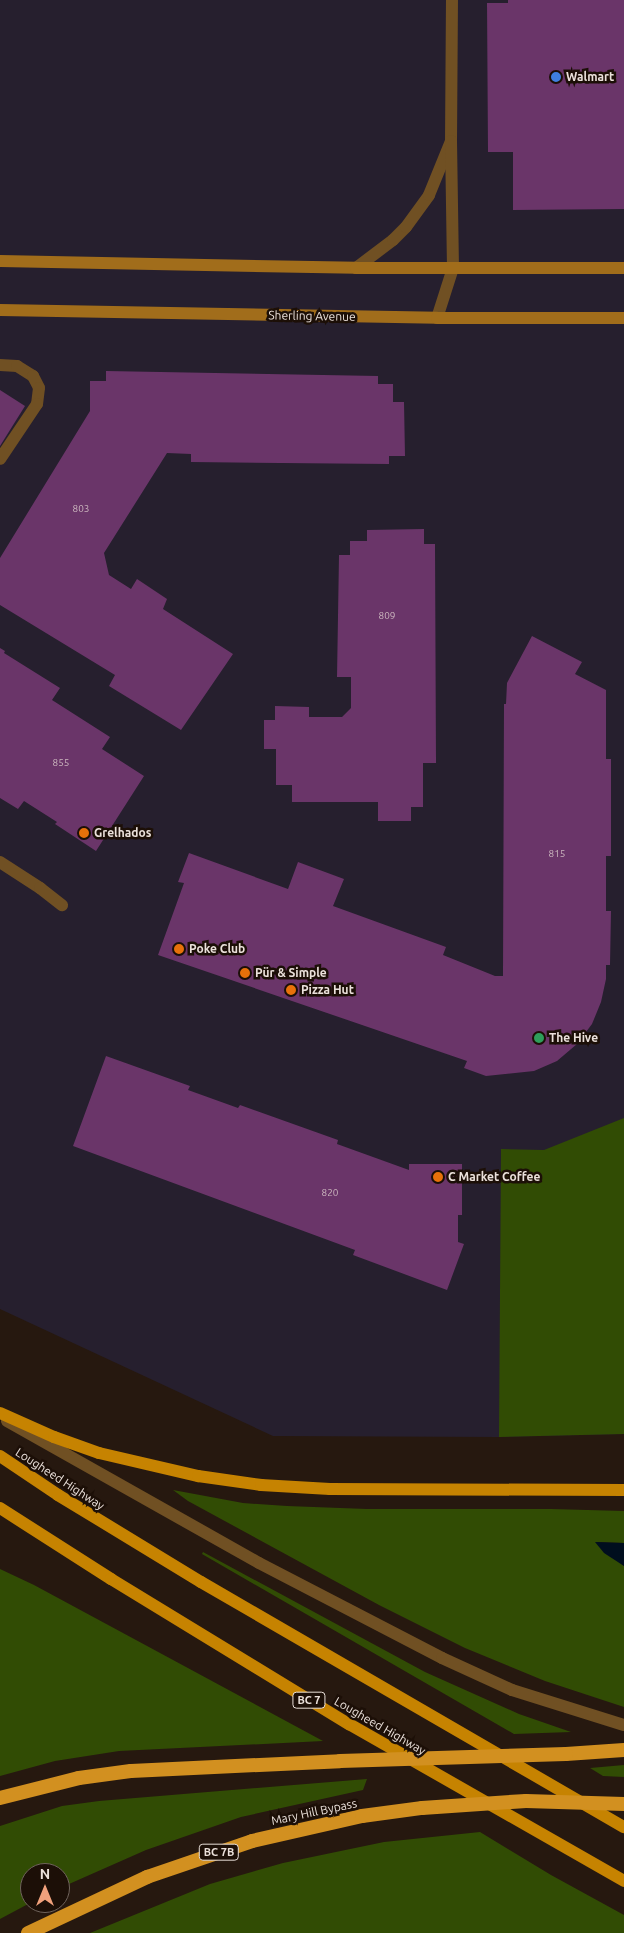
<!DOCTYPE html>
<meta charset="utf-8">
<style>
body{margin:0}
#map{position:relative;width:624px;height:1933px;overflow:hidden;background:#26180f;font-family:Ubuntu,sans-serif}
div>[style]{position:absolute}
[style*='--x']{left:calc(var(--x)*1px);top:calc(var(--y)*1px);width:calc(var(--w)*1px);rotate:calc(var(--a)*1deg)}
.commercial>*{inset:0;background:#261f2e}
.green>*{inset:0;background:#314c04}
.water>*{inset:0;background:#000e1e}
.building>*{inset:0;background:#6a3569}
.service>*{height:12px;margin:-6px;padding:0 6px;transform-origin:6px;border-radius:6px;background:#705023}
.secondary>*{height:12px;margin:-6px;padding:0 6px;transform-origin:6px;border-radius:6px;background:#a16d1b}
.primary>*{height:12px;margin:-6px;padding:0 6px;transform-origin:6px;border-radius:6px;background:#c68301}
.trunk>*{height:14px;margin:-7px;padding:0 7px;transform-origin:7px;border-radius:7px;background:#d29020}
.trunk-bridge>*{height:14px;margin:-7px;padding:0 7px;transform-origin:7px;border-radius:7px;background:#d29020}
.dots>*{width:14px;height:14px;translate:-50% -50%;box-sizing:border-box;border:2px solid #1c0f07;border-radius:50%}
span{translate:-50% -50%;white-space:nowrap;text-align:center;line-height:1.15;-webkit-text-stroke:5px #1c0f07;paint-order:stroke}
.number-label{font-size:10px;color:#cbb6be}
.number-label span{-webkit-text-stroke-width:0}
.shield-label span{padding:1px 4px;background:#1c0f07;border:1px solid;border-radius:4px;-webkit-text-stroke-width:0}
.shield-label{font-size:11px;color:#ebe1db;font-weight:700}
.poi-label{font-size:12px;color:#ebe1db;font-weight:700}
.left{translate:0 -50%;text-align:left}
.street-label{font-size:12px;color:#ebe1db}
.north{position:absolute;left:20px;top:1863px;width:50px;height:50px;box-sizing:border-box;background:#1c0f07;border:1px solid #6f635c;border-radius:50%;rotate:0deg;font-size:14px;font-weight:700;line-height:20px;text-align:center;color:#ebe1db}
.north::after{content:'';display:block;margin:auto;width:18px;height:22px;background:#f1a17c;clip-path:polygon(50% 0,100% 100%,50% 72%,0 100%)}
</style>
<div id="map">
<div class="commercial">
<div style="clip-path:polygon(0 0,624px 0,624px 1434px,499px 1437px,273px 1436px,0 1309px)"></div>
</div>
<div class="green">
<div style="clip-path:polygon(624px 1118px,624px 1434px,499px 1437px,501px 1149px,544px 1150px)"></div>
<div style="clip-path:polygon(173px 1490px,243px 1503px,287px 1506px,367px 1509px,551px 1509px,624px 1511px,624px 1543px,596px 1542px,624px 1566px,624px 1707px,545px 1681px,465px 1648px,379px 1605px,188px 1501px)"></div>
<div style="clip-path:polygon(203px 1552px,425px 1672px,519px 1714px,571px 1732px,514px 1734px,202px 1554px)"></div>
<div style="clip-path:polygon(0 1569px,34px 1585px,323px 1741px,119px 1751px,55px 1761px,0 1776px)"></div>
<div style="clip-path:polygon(624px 1765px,624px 1777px,603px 1776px,590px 1768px)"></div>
<div style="clip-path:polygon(367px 1779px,363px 1790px,241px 1817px,146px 1850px,60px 1888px,60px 1873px,30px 1873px,30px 1903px,0 1919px,0 1826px,62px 1806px,99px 1801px)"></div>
<div style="clip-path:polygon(480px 1832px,551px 1875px,624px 1915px,624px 1933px,90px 1933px,210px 1884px,283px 1863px,384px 1842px)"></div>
</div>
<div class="water">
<div style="clip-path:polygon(595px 1542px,624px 1543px,624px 1566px,604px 1553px)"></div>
</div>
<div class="building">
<div style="clip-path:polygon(508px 0,624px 0,624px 209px,513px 210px,513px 152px,488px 152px,487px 3px,508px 3px)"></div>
<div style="clip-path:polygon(106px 371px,378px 376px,378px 384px,393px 384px,393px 402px,404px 402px,405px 456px,389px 456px,389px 464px,191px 462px,191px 454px,167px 453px,104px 553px,109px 575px,131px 589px,137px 579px,167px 599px,163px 609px,233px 654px,181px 730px,109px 686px,115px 675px,0 605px,0 558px,90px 411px,90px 381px,106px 381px)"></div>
<div style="clip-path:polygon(0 390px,25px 406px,0 446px)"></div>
<div style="clip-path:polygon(424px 529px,424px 544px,435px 544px,436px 763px,423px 763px,423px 807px,411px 807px,411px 821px,378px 821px,378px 802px,292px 802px,292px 785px,276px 785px,276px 749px,264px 749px,264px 720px,275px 720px,275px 706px,309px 707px,309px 717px,342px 717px,351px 708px,351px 677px,337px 677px,339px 555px,350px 555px,350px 541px,367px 541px,367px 530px)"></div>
<div style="clip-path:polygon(532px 636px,582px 662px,575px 674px,606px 690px,606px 759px,611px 759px,611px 856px,606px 856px,606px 911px,611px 911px,610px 965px,606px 965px,606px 979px,601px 1002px,592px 1024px,577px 1044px,557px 1061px,534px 1071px,486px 1076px,464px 1068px,467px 1061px,158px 955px,184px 883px,178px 882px,189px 853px,288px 889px,298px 862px,344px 879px,333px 906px,446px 947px,443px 955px,495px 976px,503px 976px,504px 704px,506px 704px,507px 683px)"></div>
<div style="clip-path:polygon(0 648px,5px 651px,4px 653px,60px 688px,52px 700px,110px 737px,102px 749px,144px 776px,96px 851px,55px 824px,57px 822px,24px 801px,18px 809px,0 798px)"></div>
<div style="clip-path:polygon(106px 1056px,190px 1086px,188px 1090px,238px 1108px,240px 1105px,338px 1140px,337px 1144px,409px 1170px,409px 1164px,462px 1164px,462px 1215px,458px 1215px,458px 1242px,464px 1244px,447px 1290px,353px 1255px,355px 1250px,73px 1146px)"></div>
</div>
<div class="service">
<div style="--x:451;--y:141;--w:141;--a:-89.6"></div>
<div style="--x:356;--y:268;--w:46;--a:-37.1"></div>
<div style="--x:393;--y:240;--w:18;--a:-45"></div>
<div style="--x:406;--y:227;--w:39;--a:-54"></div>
<div style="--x:429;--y:195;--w:58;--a:-67.8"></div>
<div style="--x:451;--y:141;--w:127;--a:89.1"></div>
<div style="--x:453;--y:268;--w:52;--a:107.7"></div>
<div style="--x:0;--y:365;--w:17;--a:3"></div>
<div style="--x:17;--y:366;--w:19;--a:32"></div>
<div style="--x:33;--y:376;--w:13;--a:63"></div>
<div style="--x:39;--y:388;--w:16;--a:97"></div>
<div style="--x:37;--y:404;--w:66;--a:123.9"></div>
<div style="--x:0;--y:862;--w:48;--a:33"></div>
<div style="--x:40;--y:888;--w:28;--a:38"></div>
<div style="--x:7;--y:1421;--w:289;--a:29.4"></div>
<div style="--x:259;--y:1563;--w:206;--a:27.4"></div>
<div style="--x:442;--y:1658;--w:77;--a:24.6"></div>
<div style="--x:512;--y:1690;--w:117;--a:17.4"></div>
</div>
<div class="secondary">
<div style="--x:0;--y:261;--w:356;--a:1.1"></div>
<div style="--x:356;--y:268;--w:268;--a:0"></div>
<div style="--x:0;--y:310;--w:437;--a:1"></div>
<div style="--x:437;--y:318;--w:187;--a:0"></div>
</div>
<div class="primary">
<div style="--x:0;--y:1413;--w:59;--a:24"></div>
<div style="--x:54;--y:1437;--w:48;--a:19.6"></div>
<div style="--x:99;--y:1453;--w:102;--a:13.1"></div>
<div style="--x:198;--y:1476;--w:64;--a:8.1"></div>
<div style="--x:261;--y:1485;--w:69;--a:3.3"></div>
<div style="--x:330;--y:1489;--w:294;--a:0.2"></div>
<div style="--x:0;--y:1456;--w:70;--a:33.9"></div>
<div style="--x:58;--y:1495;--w:167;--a:31.3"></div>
<div style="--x:201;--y:1582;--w:489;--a:30.1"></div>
<div style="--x:0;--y:1508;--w:132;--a:32.6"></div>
<div style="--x:111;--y:1579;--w:279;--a:31.4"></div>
<div style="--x:349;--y:1724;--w:317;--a:29.7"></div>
</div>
<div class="trunk">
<div style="--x:566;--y:1754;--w:58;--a:-3.9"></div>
<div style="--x:0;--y:1798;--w:81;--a:-14.2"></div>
<div style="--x:79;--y:1778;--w:52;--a:-7.7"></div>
<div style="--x:131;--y:1771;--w:209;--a:-2.7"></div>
<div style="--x:28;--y:1933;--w:132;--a:-25.2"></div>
<div style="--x:147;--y:1877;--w:111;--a:-18.9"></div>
<div style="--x:252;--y:1841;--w:113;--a:-12.8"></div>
<div style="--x:362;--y:1816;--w:61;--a:-7.6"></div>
</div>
<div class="trunk-bridge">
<div style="--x:340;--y:1761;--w:226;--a:-1.8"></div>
<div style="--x:422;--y:1808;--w:104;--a:-3.9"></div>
<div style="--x:526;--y:1801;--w:98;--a:1.8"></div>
</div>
<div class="dots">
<div style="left:556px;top:77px;background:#3f7fe0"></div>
<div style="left:84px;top:833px;background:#e8710a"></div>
<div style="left:179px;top:949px;background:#e8710a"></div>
<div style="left:245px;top:973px;background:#e8710a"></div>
<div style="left:291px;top:990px;background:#e8710a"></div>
<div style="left:539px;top:1038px;background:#2e9e5b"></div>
<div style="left:438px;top:1177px;background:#e8710a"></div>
</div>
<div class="number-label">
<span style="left:81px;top:509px">803</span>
<span style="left:387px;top:616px">809</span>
<span style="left:61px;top:763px">855</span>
<span style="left:557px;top:854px">815</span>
<span style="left:330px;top:1193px">820</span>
</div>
<div class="shield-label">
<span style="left:309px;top:1700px">BC 7</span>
<span style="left:219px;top:1852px">BC 7B</span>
</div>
<div class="poi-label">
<span class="left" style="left:566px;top:77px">Walmart</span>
<span class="left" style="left:94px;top:833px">Grelhados</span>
<span class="left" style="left:189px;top:949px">Poke Club</span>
<span class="left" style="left:255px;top:973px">Pür &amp; Simple</span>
<span class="left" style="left:301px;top:990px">Pizza Hut</span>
<span class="left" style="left:549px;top:1038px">The Hive</span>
<span class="left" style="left:448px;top:1177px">C Market Coffee</span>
</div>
<div class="street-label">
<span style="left:312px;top:316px;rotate:1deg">Sherling Avenue</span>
<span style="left:60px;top:1479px;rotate:33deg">Lougheed Highway</span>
<span style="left:380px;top:1726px;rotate:30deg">Lougheed Highway</span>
<span style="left:314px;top:1812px;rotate:-12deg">Mary Hill Bypass</span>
</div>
<div class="north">N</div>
</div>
